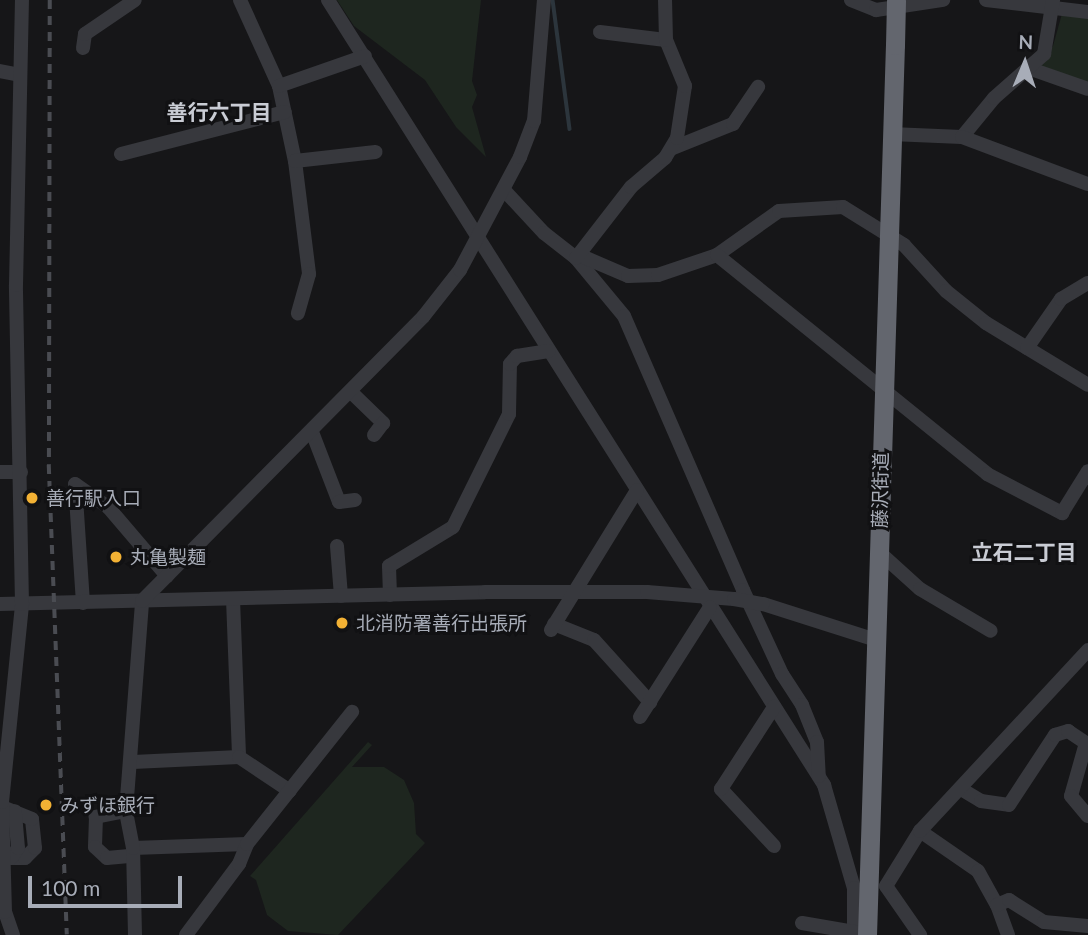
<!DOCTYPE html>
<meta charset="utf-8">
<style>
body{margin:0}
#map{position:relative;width:1088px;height:935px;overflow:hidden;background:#161618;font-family:Lato,"Noto Sans JP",sans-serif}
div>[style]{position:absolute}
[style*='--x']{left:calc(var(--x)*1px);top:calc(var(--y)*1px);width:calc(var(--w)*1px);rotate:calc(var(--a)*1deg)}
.green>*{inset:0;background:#1e261f}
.stream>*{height:3.5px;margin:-1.75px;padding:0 1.75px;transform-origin:1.75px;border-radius:1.75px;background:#2c353c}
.minor>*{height:14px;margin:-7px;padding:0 7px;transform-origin:7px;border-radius:7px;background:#37383d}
.highway>*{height:19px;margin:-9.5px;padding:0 9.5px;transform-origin:9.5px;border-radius:9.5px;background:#63666e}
.rail>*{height:3.5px;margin-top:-1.75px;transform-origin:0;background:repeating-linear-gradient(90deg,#4a4c52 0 9px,transparent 0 16px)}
.minor-bridge>*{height:14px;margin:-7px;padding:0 7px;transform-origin:7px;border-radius:7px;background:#37383d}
.highway-bridge>*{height:19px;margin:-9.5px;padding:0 9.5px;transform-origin:9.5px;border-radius:9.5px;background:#63666e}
.dots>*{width:19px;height:19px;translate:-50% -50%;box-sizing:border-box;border:4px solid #111113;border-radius:50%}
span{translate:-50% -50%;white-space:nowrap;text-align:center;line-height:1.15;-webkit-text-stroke:6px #111113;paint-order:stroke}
.street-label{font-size:19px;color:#a8adb8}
.poi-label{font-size:19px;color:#a8adb8}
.left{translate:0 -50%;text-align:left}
.neighbourhood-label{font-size:21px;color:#c9ccd4;font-weight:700}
.north{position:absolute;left:990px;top:28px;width:70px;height:70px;-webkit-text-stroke:5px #111113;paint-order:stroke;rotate:2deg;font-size:19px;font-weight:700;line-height:28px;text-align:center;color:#a8adb8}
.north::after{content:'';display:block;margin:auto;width:24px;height:32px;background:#a8adb8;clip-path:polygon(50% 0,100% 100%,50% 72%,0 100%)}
.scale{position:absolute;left:28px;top:876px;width:154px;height:32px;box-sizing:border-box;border:4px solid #a8adb8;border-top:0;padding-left:9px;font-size:21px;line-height:24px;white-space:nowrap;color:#a8adb8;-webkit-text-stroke:5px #111113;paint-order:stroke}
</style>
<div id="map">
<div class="green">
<div style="clip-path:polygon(337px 0,481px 0,472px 81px,477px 95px,472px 107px,486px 157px,456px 127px,425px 80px,354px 26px)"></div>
<div style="clip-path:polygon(1063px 10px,1088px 13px,1088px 83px,1041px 66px,1053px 46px)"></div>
<div style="clip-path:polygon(368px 742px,372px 745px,352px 767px,384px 767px,404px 780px,414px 803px,416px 834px,425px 843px,338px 935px,288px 931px,267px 915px,256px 880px,250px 876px)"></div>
</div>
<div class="stream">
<div style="--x:553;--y:0;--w:130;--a:82.5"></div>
</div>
<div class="minor">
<div style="--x:240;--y:0;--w:94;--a:65.6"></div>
<div style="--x:279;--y:86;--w:77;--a:78"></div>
<div style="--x:295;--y:161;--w:114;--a:82.9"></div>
<div style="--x:309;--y:274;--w:41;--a:105.8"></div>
<div style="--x:328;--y:0;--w:929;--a:57.71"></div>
<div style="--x:824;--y:785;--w:107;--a:73.8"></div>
<div style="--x:854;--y:888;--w:47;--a:90"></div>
<div style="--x:851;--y:0;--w:27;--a:22"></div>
<div style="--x:876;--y:10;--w:68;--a:-8.5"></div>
<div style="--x:986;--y:0;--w:103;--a:6.7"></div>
<div style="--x:600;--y:32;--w:66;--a:6.9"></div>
<div style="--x:83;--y:48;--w:14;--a:-82"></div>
<div style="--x:85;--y:34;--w:60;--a:-34.2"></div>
<div style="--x:1031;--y:69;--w:60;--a:19.3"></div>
<div style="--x:0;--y:71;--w:20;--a:11"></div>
<div style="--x:279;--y:86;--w:91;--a:-19.2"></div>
<div style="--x:891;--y:134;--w:71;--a:2.4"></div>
<div style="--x:962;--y:137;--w:50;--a:-50.6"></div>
<div style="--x:994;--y:98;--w:67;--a:-41.3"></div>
<div style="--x:1044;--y:54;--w:55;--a:-80.5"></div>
<div style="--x:962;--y:137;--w:134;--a:20.5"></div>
<div style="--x:673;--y:148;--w:65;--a:-21.8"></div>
<div style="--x:733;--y:124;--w:45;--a:-56"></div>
<div style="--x:121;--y:154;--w:169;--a:-14.4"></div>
<div style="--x:295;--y:161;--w:81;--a:-6.4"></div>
<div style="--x:504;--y:190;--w:59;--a:47.1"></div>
<div style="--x:544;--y:233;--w:41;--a:38"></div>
<div style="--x:576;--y:258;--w:75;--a:50.4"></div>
<div style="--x:624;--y:316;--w:299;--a:66.5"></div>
<div style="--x:743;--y:590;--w:93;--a:65.1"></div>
<div style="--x:782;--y:674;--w:37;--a:57"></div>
<div style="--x:802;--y:705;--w:40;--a:68"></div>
<div style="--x:817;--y:742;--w:34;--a:87"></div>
<div style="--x:579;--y:255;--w:53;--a:23.2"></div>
<div style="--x:628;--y:276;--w:30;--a:-2"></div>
<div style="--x:658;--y:275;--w:62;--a:-18.7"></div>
<div style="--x:717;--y:255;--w:76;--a:-35.4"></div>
<div style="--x:779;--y:211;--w:64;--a:-3.6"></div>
<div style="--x:843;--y:207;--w:72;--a:31.9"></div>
<div style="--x:904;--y:245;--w:62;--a:47.6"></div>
<div style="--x:946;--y:291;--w:51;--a:38.7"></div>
<div style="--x:986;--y:323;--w:119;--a:31.3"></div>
<div style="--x:717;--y:255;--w:348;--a:39"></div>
<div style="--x:987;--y:474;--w:85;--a:27.5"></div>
<div style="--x:1062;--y:513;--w:49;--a:-58.2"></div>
<div style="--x:576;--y:258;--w:90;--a:-52.2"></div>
<div style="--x:631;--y:187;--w:45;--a:-40.5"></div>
<div style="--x:665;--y:158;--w:23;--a:-59"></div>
<div style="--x:677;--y:138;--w:53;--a:-81.3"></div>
<div style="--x:685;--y:86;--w:50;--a:-112.4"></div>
<div style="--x:666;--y:40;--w:40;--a:-91.4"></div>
<div style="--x:1027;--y:348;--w:60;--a:-55.2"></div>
<div style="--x:1061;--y:299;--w:31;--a:-31"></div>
<div style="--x:351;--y:392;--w:45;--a:44.1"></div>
<div style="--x:383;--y:423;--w:15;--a:127"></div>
<div style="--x:312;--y:432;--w:75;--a:68.9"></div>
<div style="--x:339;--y:502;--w:16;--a:-7"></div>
<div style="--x:0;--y:472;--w:21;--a:0"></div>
<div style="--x:337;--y:546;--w:50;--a:85.4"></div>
<div style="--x:879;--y:552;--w:55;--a:42.1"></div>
<div style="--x:920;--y:589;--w:82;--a:30.6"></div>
<div style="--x:390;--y:595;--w:29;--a:-92"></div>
<div style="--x:389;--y:566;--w:75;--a:-31.4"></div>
<div style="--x:453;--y:527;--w:126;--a:-63.6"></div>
<div style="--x:509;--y:414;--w:50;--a:-88.9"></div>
<div style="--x:510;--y:364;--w:11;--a:-49"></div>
<div style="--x:517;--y:356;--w:32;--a:-9"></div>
<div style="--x:233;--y:599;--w:158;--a:87.8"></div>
<div style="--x:83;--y:603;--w:119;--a:-93.8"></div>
<div style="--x:75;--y:484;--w:40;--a:34.9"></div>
<div style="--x:108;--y:507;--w:91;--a:49.5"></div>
<div style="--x:0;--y:604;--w:485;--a:-1.4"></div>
<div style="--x:485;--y:592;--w:162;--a:0"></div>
<div style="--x:647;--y:592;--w:87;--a:4.6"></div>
<div style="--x:763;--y:604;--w:119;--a:17.7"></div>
<div style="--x:554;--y:624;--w:43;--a:21.8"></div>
<div style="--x:594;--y:640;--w:84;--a:47.9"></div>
<div style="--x:551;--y:630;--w:164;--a:-58.4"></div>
<div style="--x:640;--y:717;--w:130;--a:-57.5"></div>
<div style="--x:133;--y:762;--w:106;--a:-2.7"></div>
<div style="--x:239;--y:757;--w:61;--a:33.7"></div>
<div style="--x:961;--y:789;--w:23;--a:31"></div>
<div style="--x:981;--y:801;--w:28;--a:8"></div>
<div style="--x:1009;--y:805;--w:84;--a:-56.7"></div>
<div style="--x:1055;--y:735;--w:14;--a:-17"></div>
<div style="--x:1068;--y:731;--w:22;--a:34"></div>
<div style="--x:1086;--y:743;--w:55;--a:105.8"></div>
<div style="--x:1071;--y:796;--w:26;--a:50"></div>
<div style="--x:126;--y:811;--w:31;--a:169"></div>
<div style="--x:96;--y:817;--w:30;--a:92"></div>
<div style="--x:95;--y:847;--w:16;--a:43"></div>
<div style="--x:107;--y:858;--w:25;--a:-5"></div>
<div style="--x:920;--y:831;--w:70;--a:34.6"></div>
<div style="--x:978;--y:871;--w:39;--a:61"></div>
<div style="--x:774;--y:846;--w:78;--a:-132.9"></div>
<div style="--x:721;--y:789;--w:98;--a:-57.1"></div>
<div style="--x:133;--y:848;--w:114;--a:-2"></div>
<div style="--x:0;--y:858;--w:25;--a:0"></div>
<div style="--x:25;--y:858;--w:14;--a:-45"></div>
<div style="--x:35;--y:848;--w:29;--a:-96"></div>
<div style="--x:32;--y:819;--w:32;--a:-158"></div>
<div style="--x:11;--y:858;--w:12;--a:-55"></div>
<div style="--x:18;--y:848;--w:37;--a:-95"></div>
<div style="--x:886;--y:886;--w:65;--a:-58.3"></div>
<div style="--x:920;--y:831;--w:247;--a:-47.1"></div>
<div style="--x:886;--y:886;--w:60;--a:55.2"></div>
<div style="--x:802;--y:923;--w:53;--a:9.8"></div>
<div style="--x:13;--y:935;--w:24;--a:-109"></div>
<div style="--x:5;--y:912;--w:110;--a:-91.6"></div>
<div style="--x:2;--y:802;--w:199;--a:-84.2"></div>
<div style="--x:22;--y:604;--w:319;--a:-91.1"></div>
<div style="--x:16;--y:285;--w:285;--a:-88.8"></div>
<div style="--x:135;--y:935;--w:87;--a:-91.3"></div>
<div style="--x:133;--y:848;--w:38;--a:-101"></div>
<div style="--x:126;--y:811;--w:211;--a:-85.6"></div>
<div style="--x:142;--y:601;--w:400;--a:-45.3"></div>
<div style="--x:423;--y:317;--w:60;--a:-51.8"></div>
<div style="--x:460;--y:270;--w:128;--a:-62"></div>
<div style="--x:520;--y:157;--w:39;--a:-69"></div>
<div style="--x:534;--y:121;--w:121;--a:-85.3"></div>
<div style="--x:186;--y:935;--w:89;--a:-53.3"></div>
<div style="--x:239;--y:864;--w:22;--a:-68"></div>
<div style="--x:247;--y:844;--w:169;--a:-51.5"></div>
<div style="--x:1008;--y:935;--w:32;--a:-110"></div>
<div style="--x:997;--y:905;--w:13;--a:-23"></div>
<div style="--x:1009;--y:900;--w:41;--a:32.2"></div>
<div style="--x:1044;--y:922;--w:44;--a:5.2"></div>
</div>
<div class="highway">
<div style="--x:867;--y:935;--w:890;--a:-88.2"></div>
</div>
<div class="rail">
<div style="--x:50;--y:0;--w:465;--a:90.1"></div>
<div style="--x:49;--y:465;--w:470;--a:87.8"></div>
</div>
<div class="minor-bridge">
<div style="--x:734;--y:599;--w:29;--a:10"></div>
</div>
<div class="highway-bridge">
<div style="--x:895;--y:45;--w:44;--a:-88.7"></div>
</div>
<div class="dots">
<div style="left:32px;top:498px;background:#f2b134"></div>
<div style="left:116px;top:557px;background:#f2b134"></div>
<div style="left:342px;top:623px;background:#f2b134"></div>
<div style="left:46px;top:805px;background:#f2b134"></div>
</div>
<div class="street-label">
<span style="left:880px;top:490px;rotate:-89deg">藤沢街道</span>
</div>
<div class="poi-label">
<span class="left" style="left:46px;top:498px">善行駅入口</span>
<span class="left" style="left:130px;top:557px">丸亀製麺</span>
<span class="left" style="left:356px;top:623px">北消防署善行出張所</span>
<span class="left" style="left:60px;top:805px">みずほ銀行</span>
</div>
<div class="neighbourhood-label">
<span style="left:219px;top:112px">善行六丁目</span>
<span style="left:1024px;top:552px">立石二丁目</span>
</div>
<div class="north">N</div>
<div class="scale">100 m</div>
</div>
